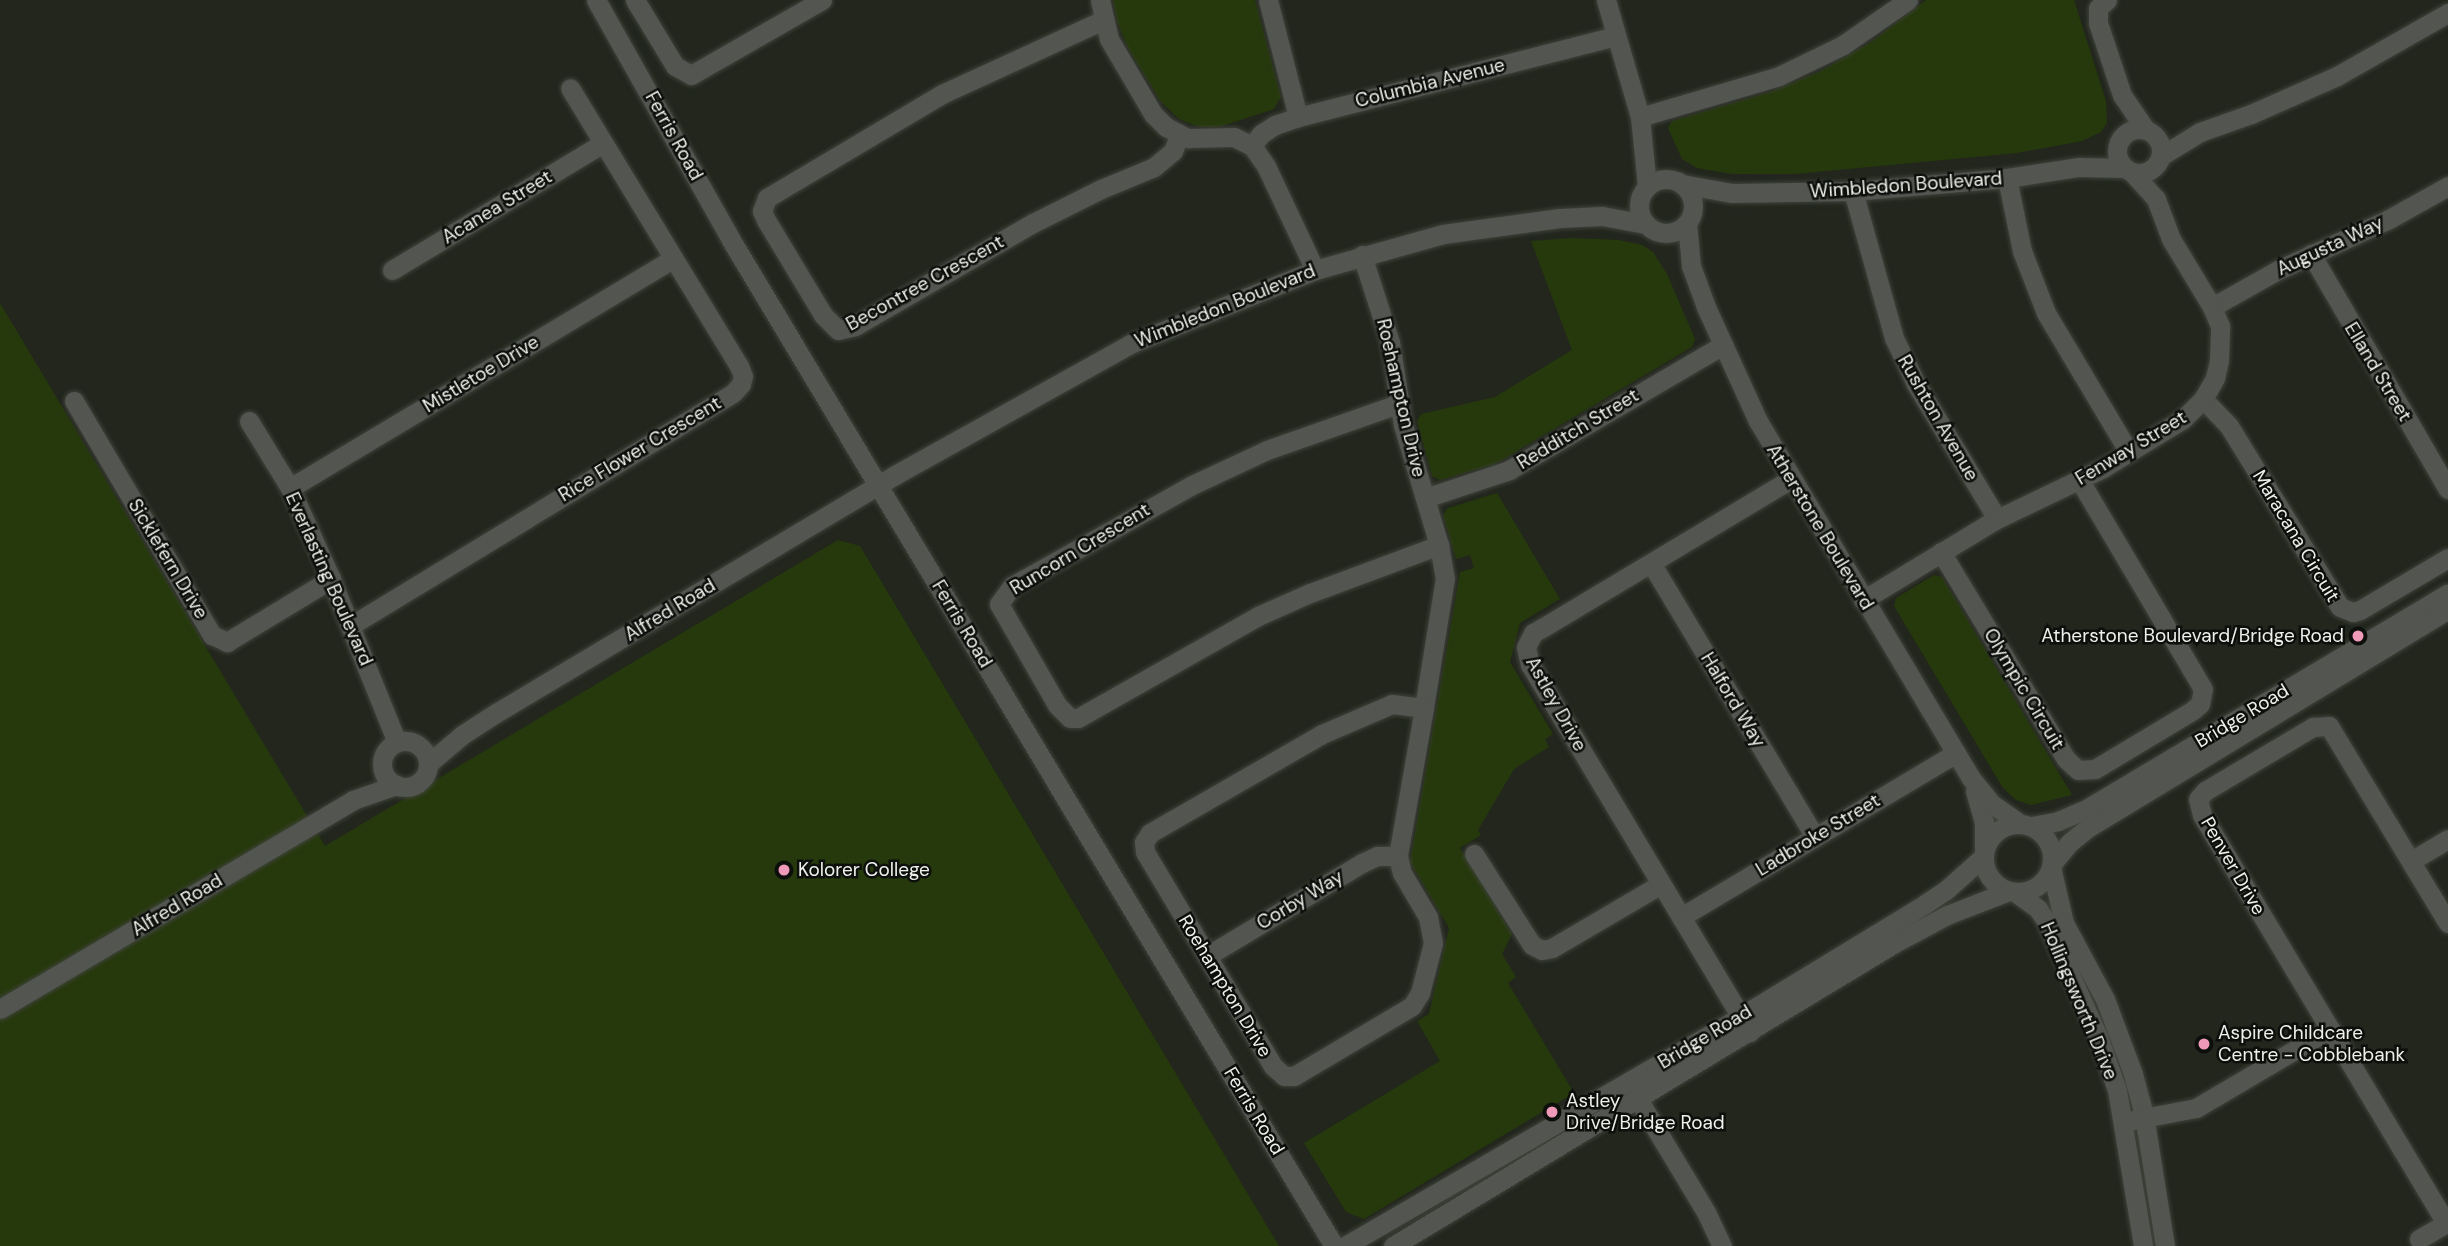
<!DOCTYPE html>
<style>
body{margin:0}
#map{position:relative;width:2448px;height:1246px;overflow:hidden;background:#22261d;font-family:"DM Sans",sans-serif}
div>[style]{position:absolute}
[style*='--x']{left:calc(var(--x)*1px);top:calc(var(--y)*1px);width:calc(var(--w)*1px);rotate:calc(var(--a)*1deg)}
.green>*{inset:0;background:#26390c}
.roads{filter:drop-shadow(0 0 2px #3f423a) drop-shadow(0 0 2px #3f423a)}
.minor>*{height:19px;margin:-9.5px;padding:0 9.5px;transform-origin:9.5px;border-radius:9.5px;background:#525550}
.minor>.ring{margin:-9.5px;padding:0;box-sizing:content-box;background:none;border:19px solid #525550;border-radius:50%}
.dots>*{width:19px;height:19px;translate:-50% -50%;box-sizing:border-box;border:4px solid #0c0f0b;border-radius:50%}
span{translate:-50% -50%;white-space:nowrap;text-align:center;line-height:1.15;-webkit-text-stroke:5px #0c0f0b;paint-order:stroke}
.street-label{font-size:19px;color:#eef1eb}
.poi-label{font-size:19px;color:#eef1eb}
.right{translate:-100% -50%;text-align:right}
.left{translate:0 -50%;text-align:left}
</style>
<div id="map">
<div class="green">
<div style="clip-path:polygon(1113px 0,1255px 0,1281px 97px,1274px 109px,1219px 127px,1199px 127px,1179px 119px,1161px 102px,1128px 48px,1117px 21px)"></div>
<div style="clip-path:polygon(1926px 0,2074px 0,2106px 101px,2107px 123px,2101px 132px,2082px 141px,2017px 153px,1795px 174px,1732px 174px,1697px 168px,1682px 159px,1668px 128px,1672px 121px,1770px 92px,1821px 71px,1871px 42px)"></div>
<div style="clip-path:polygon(1573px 238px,1619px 240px,1642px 245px,1653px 252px,1667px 274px,1695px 339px,1692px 347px,1495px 464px,1440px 480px,1432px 476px,1417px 421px,1421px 414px,1495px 397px,1572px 350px,1531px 241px)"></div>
<div style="clip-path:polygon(0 303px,325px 846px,838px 540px,860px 546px,1279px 1246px,0 1246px)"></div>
<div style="clip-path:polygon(1497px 493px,1560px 599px,1520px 623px,1510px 662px,1553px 734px,1545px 739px,1549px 747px,1514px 769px,1478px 830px,1481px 835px,1460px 848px,1512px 934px,1502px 954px,1516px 977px,1508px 983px,1574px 1093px,1364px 1219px,1346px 1212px,1304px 1143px,1440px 1061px,1417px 1021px,1429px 1014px,1449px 928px,1410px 862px,1460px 572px,1474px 568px,1470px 555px,1456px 559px,1443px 515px,1448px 508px)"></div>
<div style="clip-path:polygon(1934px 575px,1942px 577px,2072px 795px,2031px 805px,2016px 800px,2003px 788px,1894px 606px,1896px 598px)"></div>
</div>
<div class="roads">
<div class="minor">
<div style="--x:596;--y:0;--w:275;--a:60.6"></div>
<div style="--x:731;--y:240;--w:1173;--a:59.06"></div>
<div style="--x:635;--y:0;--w:77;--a:58.8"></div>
<div style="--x:675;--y:66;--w:18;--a:29"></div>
<div style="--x:691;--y:75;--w:151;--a:-29.8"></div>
<div style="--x:1100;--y:0;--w:40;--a:77"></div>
<div style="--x:1109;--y:39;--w:87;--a:59.6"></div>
<div style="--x:1153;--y:114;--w:18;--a:45"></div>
<div style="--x:1166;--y:127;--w:25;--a:27"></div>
<div style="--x:1188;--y:138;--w:46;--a:-1.2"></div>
<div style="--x:1234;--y:137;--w:20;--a:27"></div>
<div style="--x:1252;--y:146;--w:24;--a:55"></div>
<div style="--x:1266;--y:166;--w:115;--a:64.8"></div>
<div style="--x:1268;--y:0;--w:121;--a:75.6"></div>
<div style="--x:1606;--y:0;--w:122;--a:73.8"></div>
<div style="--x:1640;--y:117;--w:69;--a:84.2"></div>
<div style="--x:2107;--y:0;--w:12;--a:138"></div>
<div style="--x:2098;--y:8;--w:15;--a:90"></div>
<div style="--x:2098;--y:23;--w:76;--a:71.6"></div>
<div style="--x:2122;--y:95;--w:41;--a:55.9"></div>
<div style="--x:1103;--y:20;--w:177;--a:155.3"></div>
<div style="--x:942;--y:94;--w:204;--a:149.3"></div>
<div style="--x:767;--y:198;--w:14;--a:111"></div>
<div style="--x:762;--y:211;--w:10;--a:66"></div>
<div style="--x:766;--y:220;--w:111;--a:59"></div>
<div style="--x:823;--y:315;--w:21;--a:45"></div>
<div style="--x:838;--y:330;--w:17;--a:-13"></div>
<div style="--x:855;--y:326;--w:206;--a:-30.1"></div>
<div style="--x:1033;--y:223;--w:76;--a:-26.6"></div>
<div style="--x:1101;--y:189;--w:57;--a:-22.5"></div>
<div style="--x:1154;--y:167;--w:25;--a:-40"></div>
<div style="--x:1173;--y:151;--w:18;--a:-68"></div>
<div style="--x:1640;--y:117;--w:145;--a:-16.4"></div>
<div style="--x:1779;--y:76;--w:71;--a:-25.8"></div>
<div style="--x:1843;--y:45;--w:79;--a:-34.7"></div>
<div class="ring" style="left:2117px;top:129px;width:25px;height:25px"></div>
<div style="--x:1252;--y:146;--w:15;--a:-53"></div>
<div style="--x:1261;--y:134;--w:17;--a:-33"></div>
<div style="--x:1275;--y:125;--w:24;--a:-19"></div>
<div style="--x:1298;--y:117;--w:328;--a:-14.3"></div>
<div style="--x:2161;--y:156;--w:46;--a:-31.6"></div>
<div style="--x:2200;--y:132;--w:54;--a:-19.4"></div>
<div style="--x:2251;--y:114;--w:94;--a:-23.8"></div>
<div style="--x:2337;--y:76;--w:128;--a:-29.6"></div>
<div style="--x:2007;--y:178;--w:75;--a:78.4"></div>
<div style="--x:2022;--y:251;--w:66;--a:68.8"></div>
<div style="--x:2046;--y:313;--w:162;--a:59.2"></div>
<div class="ring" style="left:1639px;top:179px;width:35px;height:35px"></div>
<div style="--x:1682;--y:184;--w:51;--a:10.2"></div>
<div style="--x:1732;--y:193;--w:121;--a:-0.9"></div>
<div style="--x:1853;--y:191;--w:155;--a:-4.8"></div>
<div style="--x:2007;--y:178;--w:73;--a:-8.7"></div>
<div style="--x:2079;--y:167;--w:46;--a:1.2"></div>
<div style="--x:1853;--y:191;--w:153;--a:74.4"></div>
<div style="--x:1894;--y:338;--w:51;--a:64.4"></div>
<div style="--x:1916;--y:384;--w:157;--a:59"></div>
<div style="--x:1687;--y:223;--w:43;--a:84.7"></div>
<div style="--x:1691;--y:266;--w:44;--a:69.9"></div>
<div style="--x:1706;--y:307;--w:125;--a:65.5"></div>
<div style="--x:1758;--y:421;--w:414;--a:59.2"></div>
<div style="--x:1970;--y:777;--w:35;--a:51"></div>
<div style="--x:1992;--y:804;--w:35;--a:35"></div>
<div style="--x:2311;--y:254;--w:272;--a:59.8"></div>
<div style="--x:1362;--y:255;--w:91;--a:72.2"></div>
<div style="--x:1390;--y:342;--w:84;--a:81.1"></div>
<div style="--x:1403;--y:425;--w:125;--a:73.3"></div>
<div style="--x:1439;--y:545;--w:34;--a:80"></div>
<div style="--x:1445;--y:578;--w:132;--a:99.2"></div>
<div style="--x:1424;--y:708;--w:150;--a:100"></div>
<div style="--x:1398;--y:856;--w:17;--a:77"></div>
<div style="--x:1402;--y:873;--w:51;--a:59.4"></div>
<div style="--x:1428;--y:917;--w:26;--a:79"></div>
<div style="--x:1433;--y:943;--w:52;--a:104.6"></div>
<div style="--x:1420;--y:993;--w:15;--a:122"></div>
<div style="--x:1412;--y:1006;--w:137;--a:149.3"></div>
<div style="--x:1294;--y:1076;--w:10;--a:180"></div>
<div style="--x:1284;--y:1076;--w:15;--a:-138"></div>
<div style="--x:1273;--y:1066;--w:128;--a:-121"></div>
<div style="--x:1207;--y:956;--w:121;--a:-120.8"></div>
<div style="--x:1145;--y:852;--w:10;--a:-96"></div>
<div style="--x:1144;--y:842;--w:11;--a:-56"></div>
<div style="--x:1150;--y:833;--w:198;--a:-29.9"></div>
<div style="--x:1322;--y:734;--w:76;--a:-23.2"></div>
<div style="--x:1392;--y:704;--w:32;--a:7"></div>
<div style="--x:392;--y:270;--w:245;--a:-31"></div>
<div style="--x:2212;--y:307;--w:76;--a:-29.3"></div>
<div style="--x:2278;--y:270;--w:122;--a:-24.7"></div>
<div style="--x:2389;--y:219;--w:68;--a:-29.2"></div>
<div style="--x:2203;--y:399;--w:37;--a:46"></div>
<div style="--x:2229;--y:426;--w:212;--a:58.5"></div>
<div style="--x:2340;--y:607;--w:14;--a:21"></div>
<div style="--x:2353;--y:612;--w:7;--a:-16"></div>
<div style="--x:2360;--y:610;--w:102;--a:-30.6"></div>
<div style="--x:74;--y:401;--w:272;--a:59.5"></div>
<div style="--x:212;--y:635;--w:17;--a:25"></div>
<div style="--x:227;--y:642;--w:122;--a:-31.2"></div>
<div style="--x:1398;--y:404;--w:139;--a:160.7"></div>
<div style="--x:1267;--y:450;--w:83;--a:155"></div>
<div style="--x:1192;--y:485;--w:206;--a:150.7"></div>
<div style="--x:1012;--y:586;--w:22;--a:126"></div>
<div style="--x:999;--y:604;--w:116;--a:60.1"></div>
<div style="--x:1057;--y:705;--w:18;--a:45"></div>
<div style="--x:1070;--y:718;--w:8;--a:0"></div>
<div style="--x:1078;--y:718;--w:207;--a:-29.5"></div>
<div style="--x:1258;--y:616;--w:57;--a:-23.9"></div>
<div style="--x:1310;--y:593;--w:138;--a:-20.4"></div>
<div style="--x:249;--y:421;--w:79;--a:58.5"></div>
<div style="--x:290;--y:488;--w:100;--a:65.7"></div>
<div style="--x:331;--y:579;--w:176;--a:68"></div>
<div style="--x:290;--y:488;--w:446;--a:-30.9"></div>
<div style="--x:1425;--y:498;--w:89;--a:-18.4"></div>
<div style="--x:1509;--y:470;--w:248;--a:-30.3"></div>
<div style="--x:1941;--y:552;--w:242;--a:58.9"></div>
<div style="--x:2066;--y:759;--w:16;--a:43"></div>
<div style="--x:2078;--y:770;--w:17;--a:-3"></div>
<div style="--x:2095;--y:769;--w:114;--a:-31"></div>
<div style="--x:2193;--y:710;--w:9;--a:-41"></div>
<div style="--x:2200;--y:704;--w:15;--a:-79"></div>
<div style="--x:2203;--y:689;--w:242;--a:-120.6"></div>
<div style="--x:1651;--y:563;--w:319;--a:59.1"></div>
<div style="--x:1863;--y:600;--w:157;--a:-31.2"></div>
<div style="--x:1997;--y:519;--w:118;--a:-25.7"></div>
<div style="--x:2103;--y:468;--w:94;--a:-31.5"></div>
<div style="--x:2183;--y:419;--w:28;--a:-45"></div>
<div style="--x:2203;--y:399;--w:24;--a:-60"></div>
<div style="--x:2215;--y:378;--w:18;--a:-77"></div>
<div style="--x:2219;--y:360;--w:34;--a:-88"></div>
<div style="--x:2220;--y:326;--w:21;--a:-113"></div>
<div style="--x:2212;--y:307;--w:79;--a:-121.1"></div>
<div style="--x:2171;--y:239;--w:43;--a:-110.6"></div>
<div style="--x:2156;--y:199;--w:36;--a:-132"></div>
<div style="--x:350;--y:626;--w:448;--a:-31.3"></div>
<div style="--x:733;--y:393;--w:12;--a:-48"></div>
<div style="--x:741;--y:384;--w:8;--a:-76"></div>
<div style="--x:743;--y:376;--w:11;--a:-112"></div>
<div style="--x:739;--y:366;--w:325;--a:-121.3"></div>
<div class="ring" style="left:382px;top:741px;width:27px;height:27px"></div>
<div style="--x:429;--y:763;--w:43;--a:-40.3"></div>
<div style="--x:462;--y:735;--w:40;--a:-32.9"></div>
<div style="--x:496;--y:713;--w:465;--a:-30.8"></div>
<div style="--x:895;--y:475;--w:269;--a:-29.1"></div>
<div style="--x:1130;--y:344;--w:199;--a:-21.8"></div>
<div style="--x:1315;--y:270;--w:133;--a:-15.7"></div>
<div style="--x:1443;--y:234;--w:118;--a:-7.8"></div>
<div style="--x:1560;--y:218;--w:42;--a:-2.7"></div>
<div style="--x:1602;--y:216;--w:45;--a:10.3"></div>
<div style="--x:1975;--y:791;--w:32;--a:74"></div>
<div style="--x:1984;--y:822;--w:29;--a:90"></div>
<div class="ring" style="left:1984px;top:824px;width:49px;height:49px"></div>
<div style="--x:2031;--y:826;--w:27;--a:-10"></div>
<div style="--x:2058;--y:821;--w:33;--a:-23"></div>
<div style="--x:2088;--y:808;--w:419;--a:-30.8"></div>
<div style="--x:1474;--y:854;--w:108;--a:57.5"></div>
<div style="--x:1532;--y:945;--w:11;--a:27"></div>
<div style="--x:1542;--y:950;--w:10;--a:-11"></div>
<div style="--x:1552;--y:948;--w:126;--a:-30.4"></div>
<div style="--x:2411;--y:861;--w:43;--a:-30.7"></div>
<div style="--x:2052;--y:864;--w:27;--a:-51"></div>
<div style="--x:2069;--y:843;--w:26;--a:-39"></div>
<div style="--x:2089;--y:827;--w:419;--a:-31.2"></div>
<div style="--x:2051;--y:867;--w:57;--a:76.9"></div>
<div style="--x:2064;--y:923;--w:86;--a:61.7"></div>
<div style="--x:2105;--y:999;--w:80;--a:69.5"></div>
<div style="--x:2133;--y:1074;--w:42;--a:75"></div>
<div style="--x:2144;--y:1115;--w:133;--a:80.9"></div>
<div style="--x:2015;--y:892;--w:29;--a:36"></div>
<div style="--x:2038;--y:909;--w:14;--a:56"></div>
<div style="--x:2046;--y:921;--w:126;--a:65.7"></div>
<div style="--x:2098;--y:1036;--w:57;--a:70.6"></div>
<div style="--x:2117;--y:1090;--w:158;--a:80.5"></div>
<div style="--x:1681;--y:917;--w:320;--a:-30.8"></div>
<div style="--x:1207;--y:956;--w:181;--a:-31"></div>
<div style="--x:1362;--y:863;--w:17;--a:-25"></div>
<div style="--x:1377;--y:856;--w:21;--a:0"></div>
<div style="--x:0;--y:1009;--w:410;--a:-30.6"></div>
<div style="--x:353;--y:800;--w:46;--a:-19.2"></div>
<div style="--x:1750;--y:1032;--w:428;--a:-120.9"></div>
<div style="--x:1530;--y:665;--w:18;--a:-103"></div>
<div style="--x:1526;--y:647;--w:16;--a:-63"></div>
<div style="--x:1533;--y:633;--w:10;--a:-29"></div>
<div style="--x:1542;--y:628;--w:290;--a:-30.9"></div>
<div style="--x:1638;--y:1099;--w:132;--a:59"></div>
<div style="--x:1706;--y:1212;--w:38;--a:65"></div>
<div style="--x:2133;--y:1120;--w:64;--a:-10.8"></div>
<div style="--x:2196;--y:1108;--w:156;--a:-30.5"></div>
<div style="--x:2446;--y:1223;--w:475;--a:-120.9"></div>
<div style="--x:2202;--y:815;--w:16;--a:-104"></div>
<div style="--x:2198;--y:799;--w:11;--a:-49"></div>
<div style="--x:2205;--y:791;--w:126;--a:-30.7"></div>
<div style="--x:2313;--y:727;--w:16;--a:-4"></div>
<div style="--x:2329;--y:726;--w:230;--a:58.9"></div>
<div style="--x:2419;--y:1239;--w:34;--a:-30"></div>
<div style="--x:1345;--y:1246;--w:458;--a:-30.1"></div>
<div style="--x:1741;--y:1016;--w:215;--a:-31.3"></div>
<div style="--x:1925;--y:904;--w:25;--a:-34"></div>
<div style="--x:1946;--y:890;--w:50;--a:-41.7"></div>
<div style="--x:1393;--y:1246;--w:584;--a:-31.13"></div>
<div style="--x:1893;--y:944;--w:61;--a:-28.2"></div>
<div style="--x:1947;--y:915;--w:66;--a:-21.2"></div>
</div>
</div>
<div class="dots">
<div style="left:2358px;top:636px;background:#ef9ab8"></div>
<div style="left:784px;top:870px;background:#ef9ab8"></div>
<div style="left:2204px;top:1044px;background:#ef9ab8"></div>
<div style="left:1552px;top:1112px;background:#ef9ab8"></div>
</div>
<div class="street-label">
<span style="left:1430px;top:83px;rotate:-14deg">Columbia Avenue</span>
<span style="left:674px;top:136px;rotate:61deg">Ferris Road</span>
<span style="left:1906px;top:185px;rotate:-4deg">Wimbledon Boulevard</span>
<span style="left:497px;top:207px;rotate:-31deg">Acanea Street</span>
<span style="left:2330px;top:246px;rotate:-25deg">Augusta Way</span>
<span style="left:925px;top:283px;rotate:-29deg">Becontree Crescent</span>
<span style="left:1225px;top:306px;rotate:-22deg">Wimbledon Boulevard</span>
<span style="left:2378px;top:372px;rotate:59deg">Elland Street</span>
<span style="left:481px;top:374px;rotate:-31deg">Mistletoe Drive</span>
<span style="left:1401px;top:398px;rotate:77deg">Roehampton Drive</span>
<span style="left:1938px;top:418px;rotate:60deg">Rushton Avenue</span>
<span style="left:1578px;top:429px;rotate:-31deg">Redditch Street</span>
<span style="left:2131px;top:448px;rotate:-31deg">Fenway Street</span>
<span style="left:640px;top:449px;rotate:-31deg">Rice Flower Crescent</span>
<span style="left:1820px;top:527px;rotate:59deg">Atherstone Boulevard</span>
<span style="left:2296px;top:536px;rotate:59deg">Maracana Circuit</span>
<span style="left:1080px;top:549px;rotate:-31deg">Runcorn Crescent</span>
<span style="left:168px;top:559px;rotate:59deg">Sicklefern Drive</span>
<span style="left:329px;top:579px;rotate:66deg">Everlasting Boulevard</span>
<span style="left:670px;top:610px;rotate:-31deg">Alfred Road</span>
<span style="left:962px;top:624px;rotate:59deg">Ferris Road</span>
<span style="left:2024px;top:689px;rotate:59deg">Olympic Circuit</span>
<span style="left:1733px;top:700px;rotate:59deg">Halford Way</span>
<span style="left:1556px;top:704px;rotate:61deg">Astley Drive</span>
<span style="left:2242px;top:716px;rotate:-31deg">Bridge Road</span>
<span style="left:1818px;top:835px;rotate:-31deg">Ladbroke Street</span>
<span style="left:2233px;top:866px;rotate:60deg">Penver Drive</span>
<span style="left:1300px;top:900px;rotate:-31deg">Corby Way</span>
<span style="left:177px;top:905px;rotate:-31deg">Alfred Road</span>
<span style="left:1225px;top:986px;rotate:59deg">Roehampton Drive</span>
<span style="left:2079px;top:1001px;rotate:67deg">Hollingsworth Drive</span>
<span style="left:1705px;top:1037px;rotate:-31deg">Bridge Road</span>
<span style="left:1254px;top:1111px;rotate:59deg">Ferris Road</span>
</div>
<div class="poi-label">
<span class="right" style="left:2344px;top:636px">Atherstone Boulevard/Bridge Road</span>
<span class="left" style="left:798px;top:870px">Kolorer College</span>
<span class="left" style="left:2218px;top:1044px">Aspire Childcare<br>Centre - Cobblebank</span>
<span class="left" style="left:1566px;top:1112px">Astley<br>Drive/Bridge Road</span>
</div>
</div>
